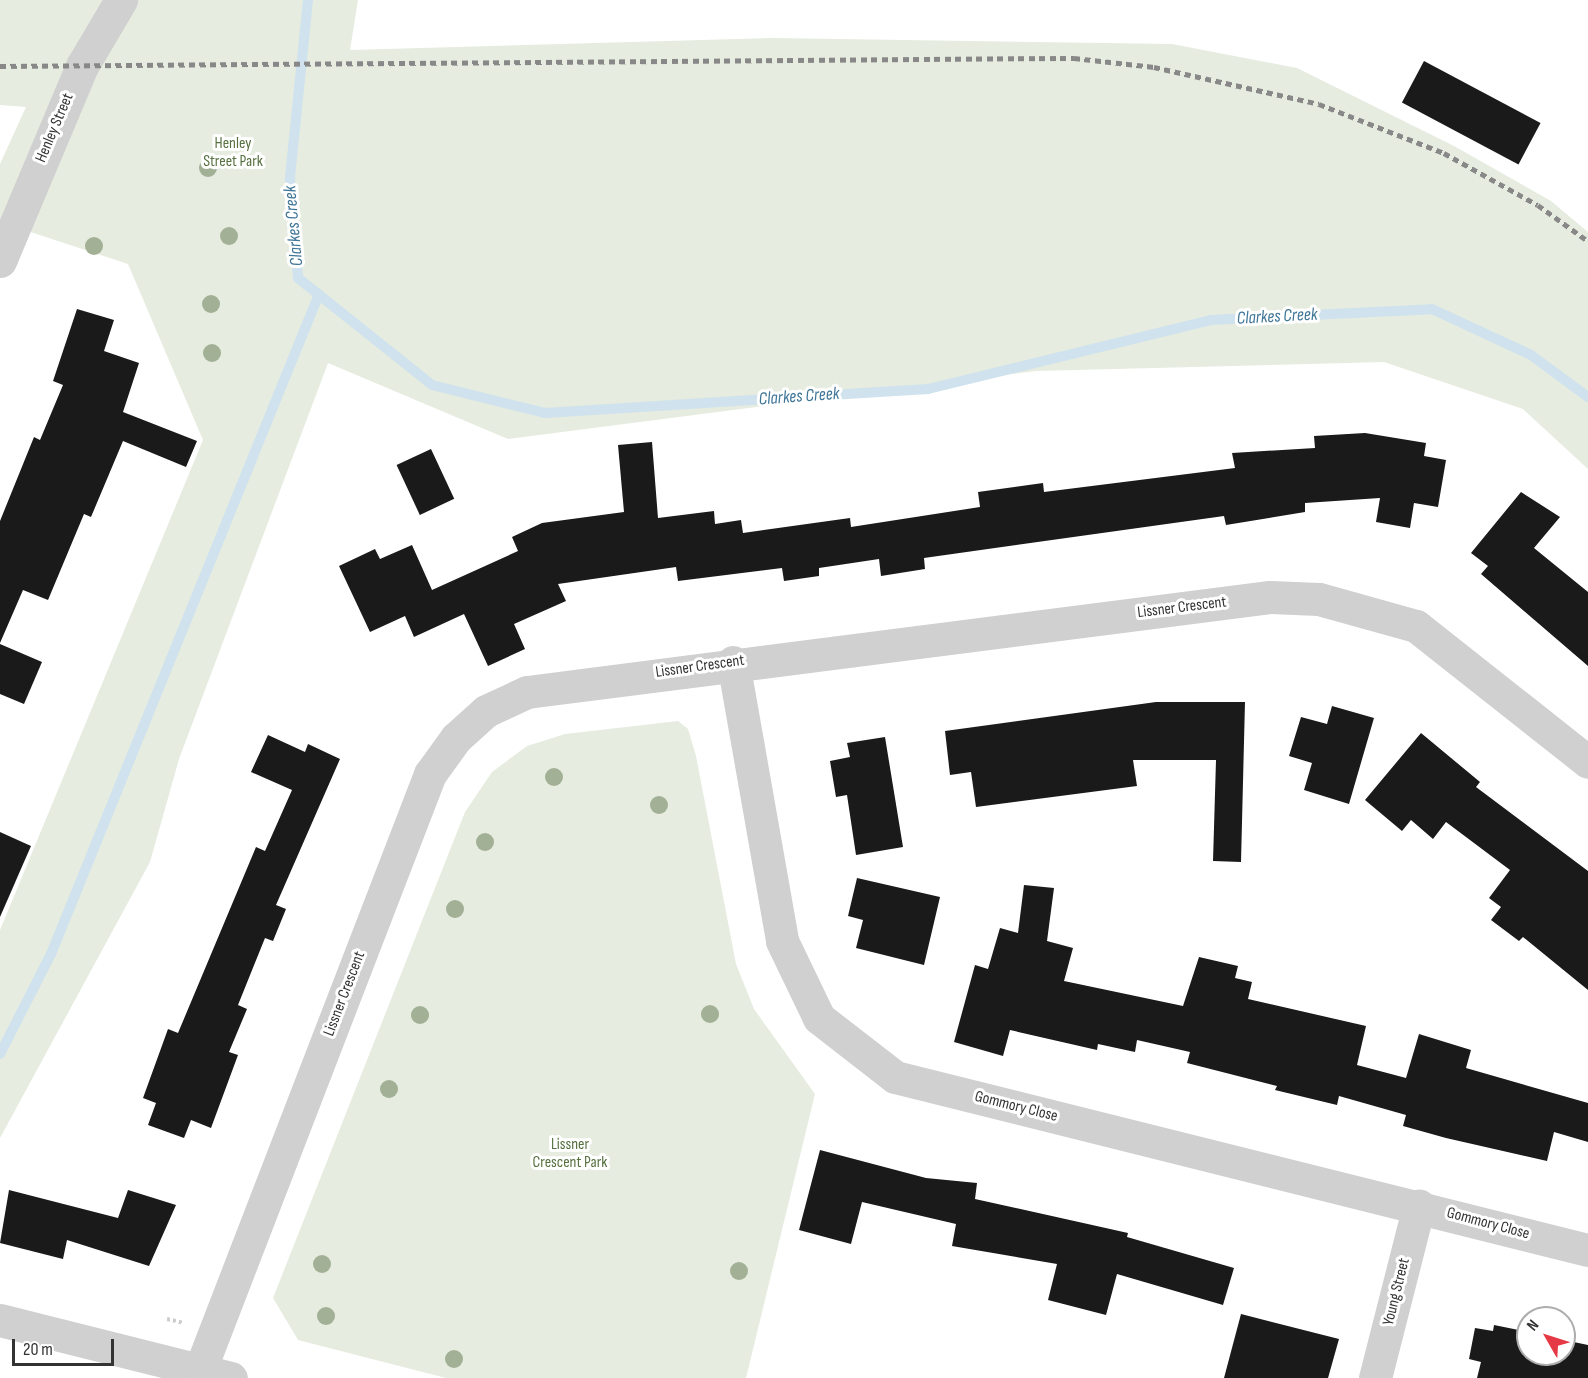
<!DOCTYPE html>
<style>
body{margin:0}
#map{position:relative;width:1588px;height:1378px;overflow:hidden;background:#fff;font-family:"Sofia Sans Condensed",sans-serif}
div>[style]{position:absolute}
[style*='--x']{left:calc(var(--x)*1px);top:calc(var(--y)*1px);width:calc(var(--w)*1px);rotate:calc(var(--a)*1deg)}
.green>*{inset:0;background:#e6ecdf}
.stream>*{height:10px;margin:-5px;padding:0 5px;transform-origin:5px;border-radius:5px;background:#cfe2ee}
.building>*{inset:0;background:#1a1a1a;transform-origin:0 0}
.path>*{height:4px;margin-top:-2px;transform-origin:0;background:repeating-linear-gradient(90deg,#cdcdcd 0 3px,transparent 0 6px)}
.minor>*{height:33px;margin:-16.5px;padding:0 16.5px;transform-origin:16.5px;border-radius:16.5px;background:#d0d0d0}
.rail>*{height:4.5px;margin-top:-2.25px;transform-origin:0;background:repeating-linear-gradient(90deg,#888 0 6px,transparent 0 10.5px)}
.trees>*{width:18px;height:18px;margin:-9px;border-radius:50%;background:#a2b095}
span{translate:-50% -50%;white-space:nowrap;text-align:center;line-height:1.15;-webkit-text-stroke:6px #fff;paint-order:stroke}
.street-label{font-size:16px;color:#333}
.park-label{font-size:16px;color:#56703f}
.water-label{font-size:18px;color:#3f7597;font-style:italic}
.north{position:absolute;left:1516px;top:1306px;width:60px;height:60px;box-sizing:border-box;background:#fff;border:2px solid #adadad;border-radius:50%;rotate:309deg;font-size:16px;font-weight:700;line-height:24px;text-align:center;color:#333}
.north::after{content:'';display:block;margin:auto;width:21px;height:27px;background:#e63946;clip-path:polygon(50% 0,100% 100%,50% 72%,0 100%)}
.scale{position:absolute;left:12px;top:1339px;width:102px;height:27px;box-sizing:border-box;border:3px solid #333;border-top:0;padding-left:8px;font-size:18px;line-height:21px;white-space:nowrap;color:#333;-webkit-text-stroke:4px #fff;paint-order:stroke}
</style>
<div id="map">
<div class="green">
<div style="clip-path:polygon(0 0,358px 0,350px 50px,774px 38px,1172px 44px,1297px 68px,1454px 146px,1551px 201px,1588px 232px,1588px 469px,1523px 409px,1384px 362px,1036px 371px,508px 439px,328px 363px,179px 759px,150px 862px,0 1138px,0 930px,203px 440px,128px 264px,0 222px,0 164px,26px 107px,0 105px)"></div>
<div style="clip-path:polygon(678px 721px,688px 729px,696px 756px,736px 964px,754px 1009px,815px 1094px,746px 1378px,446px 1378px,298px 1340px,273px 1298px,465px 812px,492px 772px,527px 746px,565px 734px)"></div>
</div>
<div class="stream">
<div style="--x:308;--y:0;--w:179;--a:95.8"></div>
<div style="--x:290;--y:178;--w:100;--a:85.4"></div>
<div style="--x:298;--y:278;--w:171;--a:38.6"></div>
<div style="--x:432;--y:385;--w:116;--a:13.9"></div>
<div style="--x:545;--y:413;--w:384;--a:-3.6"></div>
<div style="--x:928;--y:389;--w:291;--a:-13.7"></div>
<div style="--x:1211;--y:320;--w:221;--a:-2.8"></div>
<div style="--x:1432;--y:309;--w:109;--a:24.9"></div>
<div style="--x:1531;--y:355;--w:71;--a:36.4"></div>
<div style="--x:0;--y:1054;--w:112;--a:-63"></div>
<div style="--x:51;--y:954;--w:712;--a:-67.9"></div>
</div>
<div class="building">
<div style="left:1424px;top:61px;width:132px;height:47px;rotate:28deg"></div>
<div style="clip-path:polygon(77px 309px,114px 320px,104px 351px,139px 363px,123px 412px,197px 441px,186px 467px,123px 441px,91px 517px,84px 514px,48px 600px,23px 590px,0 643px,0 521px,34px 437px,40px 440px,63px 385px,53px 381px)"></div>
<div style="clip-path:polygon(1365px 433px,1426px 443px,1424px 456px,1446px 460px,1438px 507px,1414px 503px,1410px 528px,1376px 522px,1380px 498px,1305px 503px,1305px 512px,1226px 525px,1224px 516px,924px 558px,925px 569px,881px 576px,879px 559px,819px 568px,819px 576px,784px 581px,782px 568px,678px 581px,676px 567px,558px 584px,566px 601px,514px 624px,525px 649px,488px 666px,464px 614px,414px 637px,405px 616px,370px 632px,339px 566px,375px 549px,380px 559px,412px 545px,432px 590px,518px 551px,512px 537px,542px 523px,624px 512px,618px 445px,652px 442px,658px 518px,714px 511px,715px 524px,741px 520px,743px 533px,850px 518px,851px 527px,980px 507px,978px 492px,1043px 483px,1044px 492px,1235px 468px,1232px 453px,1315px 448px,1314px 436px)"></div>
<div style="left:431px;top:449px;width:55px;height:38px;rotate:65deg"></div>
<div style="clip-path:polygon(1521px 492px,1560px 517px,1534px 548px,1588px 592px,1588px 666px,1481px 574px,1488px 566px,1471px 553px)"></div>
<div style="clip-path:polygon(0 644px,42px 662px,24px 704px,0 694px)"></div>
<div style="clip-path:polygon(1156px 702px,1245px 702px,1241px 862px,1213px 861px,1216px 760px,1133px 760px,1137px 786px,976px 807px,971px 772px,950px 775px,945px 731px)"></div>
<div style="clip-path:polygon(1332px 706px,1374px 718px,1349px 804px,1304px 790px,1312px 763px,1289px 756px,1301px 717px,1327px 724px)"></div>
<div style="clip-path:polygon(1421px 733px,1480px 782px,1476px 787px,1588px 871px,1588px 990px,1523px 937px,1519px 941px,1491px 920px,1501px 907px,1489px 898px,1510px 870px,1446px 822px,1433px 839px,1411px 820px,1402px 831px,1365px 800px)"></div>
<div style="clip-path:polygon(268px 735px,305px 752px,308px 744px,340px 759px,276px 905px,286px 909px,273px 941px,265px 938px,238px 1005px,247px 1009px,229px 1052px,238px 1055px,211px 1128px,191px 1120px,184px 1138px,148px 1125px,156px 1103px,143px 1098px,168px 1029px,178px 1033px,256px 847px,265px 851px,292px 790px,251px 772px)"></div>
<div style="clip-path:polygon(885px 737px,903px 847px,856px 855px,847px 795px,836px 797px,830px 761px,850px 757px,847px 743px)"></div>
<div style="clip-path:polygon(0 832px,31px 846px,0 917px)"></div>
<div style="clip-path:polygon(857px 878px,940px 897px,924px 965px,856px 948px,863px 920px,848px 916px)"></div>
<div style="clip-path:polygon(1024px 885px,1054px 888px,1047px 941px,1073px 948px,1064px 981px,1183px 1006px,1199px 957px,1238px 966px,1235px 978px,1252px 982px,1248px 999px,1366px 1026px,1357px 1065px,1406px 1078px,1419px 1034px,1471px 1050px,1466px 1068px,1588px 1103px,1588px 1142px,1554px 1132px,1547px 1161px,1446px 1138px,1403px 1126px,1406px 1115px,1339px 1096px,1337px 1105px,1275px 1090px,1277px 1086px,1187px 1063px,1190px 1052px,1137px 1040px,1135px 1052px,1098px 1044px,1097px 1050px,1010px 1030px,1003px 1056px,954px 1042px,975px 965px,988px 969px,1000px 928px,1018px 933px)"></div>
<div style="clip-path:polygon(820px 1150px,926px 1178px,977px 1183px,975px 1199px,1128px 1233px,1127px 1237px,1234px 1268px,1223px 1305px,1117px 1274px,1106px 1315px,1048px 1300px,1057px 1264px,952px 1246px,956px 1224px,862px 1202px,851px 1244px,799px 1230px)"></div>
<div style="clip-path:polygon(9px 1190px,118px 1218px,128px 1190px,176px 1205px,149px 1266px,67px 1240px,63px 1259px,0 1243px)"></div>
<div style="clip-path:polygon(1241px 1314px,1339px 1339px,1328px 1378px,1224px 1378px)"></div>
<div style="clip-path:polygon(1494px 1325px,1528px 1332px,1528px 1354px,1564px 1354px,1564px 1340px,1588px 1345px,1588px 1378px,1477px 1378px,1481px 1362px,1469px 1359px,1475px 1328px,1493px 1331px)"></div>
</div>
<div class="path">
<div style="--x:167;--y:1319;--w:17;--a:13"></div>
</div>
<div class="minor">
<div style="--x:0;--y:261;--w:212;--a:-67.2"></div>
<div style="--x:82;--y:66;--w:77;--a:-59.4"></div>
<div style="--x:733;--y:662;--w:283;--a:80"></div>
<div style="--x:782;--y:941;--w:85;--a:64.3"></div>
<div style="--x:819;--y:1018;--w:96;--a:37.8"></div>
<div style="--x:895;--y:1077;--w:714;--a:14.02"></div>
<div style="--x:0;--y:1320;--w:238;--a:14.1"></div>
<div style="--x:200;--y:1370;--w:639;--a:-68.9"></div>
<div style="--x:430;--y:774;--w:44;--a:-54.2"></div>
<div style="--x:456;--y:738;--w:40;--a:-42"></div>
<div style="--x:486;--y:711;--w:45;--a:-24.9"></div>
<div style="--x:527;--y:692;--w:749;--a:-7.29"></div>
<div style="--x:1270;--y:597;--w:49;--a:2.3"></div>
<div style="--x:1319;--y:599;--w:101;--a:15.6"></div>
<div style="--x:1416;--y:626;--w:219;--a:38.3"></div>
<div style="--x:1375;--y:1378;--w:178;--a:-75.7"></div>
</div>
<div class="rail">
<div style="--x:0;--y:66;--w:1074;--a:-0.43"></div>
<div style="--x:1074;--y:58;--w:81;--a:6.4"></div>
<div style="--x:1154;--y:67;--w:169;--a:12.6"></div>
<div style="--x:1319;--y:104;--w:134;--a:21.4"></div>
<div style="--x:1444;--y:153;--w:107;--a:29"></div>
<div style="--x:1538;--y:205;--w:62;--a:35.8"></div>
</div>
<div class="trees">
<div style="left:208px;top:168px"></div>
<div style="left:229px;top:236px"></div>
<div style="left:94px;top:246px"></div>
<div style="left:211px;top:304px"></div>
<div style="left:212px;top:353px"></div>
<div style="left:554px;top:777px"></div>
<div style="left:659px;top:805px"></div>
<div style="left:485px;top:842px"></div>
<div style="left:455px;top:909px"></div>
<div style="left:710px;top:1014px"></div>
<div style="left:420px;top:1015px"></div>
<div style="left:389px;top:1089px"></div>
<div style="left:322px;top:1264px"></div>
<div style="left:739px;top:1271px"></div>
<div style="left:326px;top:1316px"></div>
<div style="left:454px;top:1359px"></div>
</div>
<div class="street-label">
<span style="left:55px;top:128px;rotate:-67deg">Henley Street</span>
<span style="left:1182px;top:608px;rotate:-7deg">Lissner Crescent</span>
<span style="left:700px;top:667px;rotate:-8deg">Lissner Crescent</span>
<span style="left:345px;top:994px;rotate:-69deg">Lissner Crescent</span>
<span style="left:1016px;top:1107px;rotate:14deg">Gommory Close</span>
<span style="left:1488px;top:1224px;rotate:15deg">Gommory Close</span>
<span style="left:1397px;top:1292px;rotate:-76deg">Young Street</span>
</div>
<div class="park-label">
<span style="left:233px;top:153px">Henley<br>Street Park</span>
<span style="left:570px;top:1154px">Lissner<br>Crescent Park</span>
</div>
<div class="water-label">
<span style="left:294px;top:226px;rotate:-95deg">Clarkes Creek</span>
<span style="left:1277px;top:317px;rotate:-3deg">Clarkes Creek</span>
<span style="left:799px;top:397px;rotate:-4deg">Clarkes Creek</span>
</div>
<div class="north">N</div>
<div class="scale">20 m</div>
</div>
